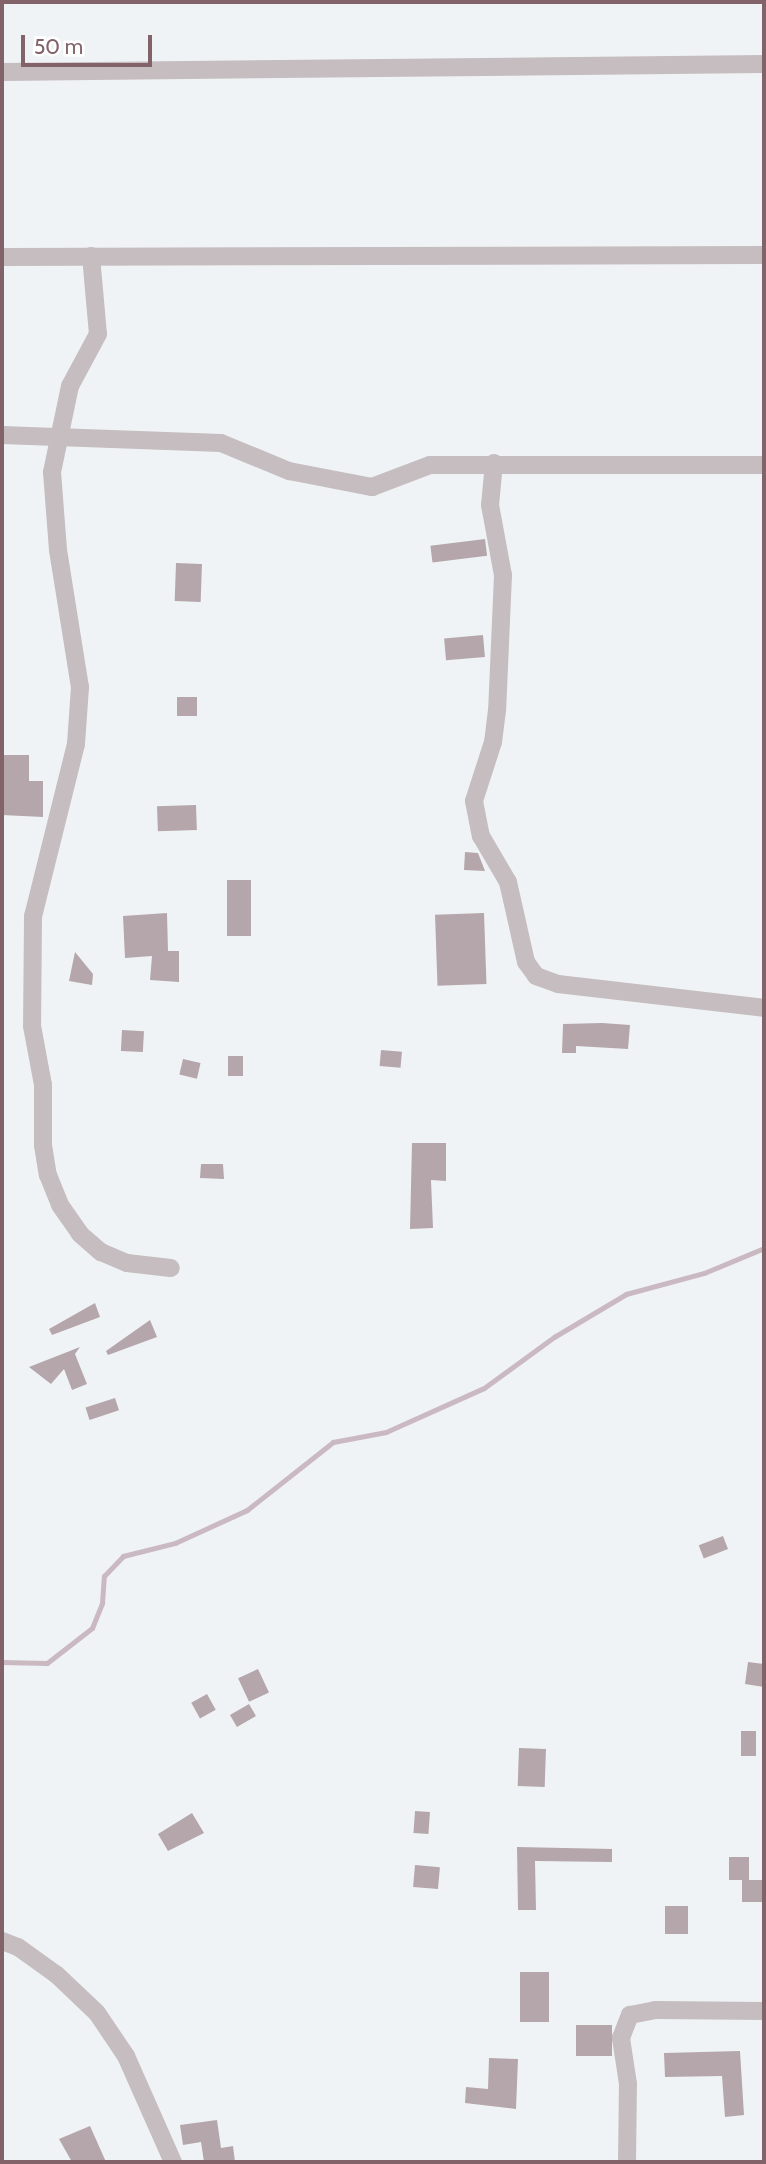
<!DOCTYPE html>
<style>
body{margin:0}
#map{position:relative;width:766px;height:2164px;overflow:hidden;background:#f0f3f5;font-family:Cabin,sans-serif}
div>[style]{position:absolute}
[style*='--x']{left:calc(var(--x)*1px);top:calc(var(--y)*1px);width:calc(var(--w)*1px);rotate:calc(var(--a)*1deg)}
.stream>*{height:5px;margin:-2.5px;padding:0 2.5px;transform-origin:2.5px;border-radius:2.5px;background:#cab9c0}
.building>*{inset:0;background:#b4a6aa;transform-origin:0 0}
.street>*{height:18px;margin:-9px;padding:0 9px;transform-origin:9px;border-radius:9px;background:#c5bdbf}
span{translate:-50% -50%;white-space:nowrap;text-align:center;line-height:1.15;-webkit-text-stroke:7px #fff;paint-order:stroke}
.frame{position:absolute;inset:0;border:4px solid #82636a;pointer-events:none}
.scale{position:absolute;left:21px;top:35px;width:131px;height:32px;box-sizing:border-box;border:4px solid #82636a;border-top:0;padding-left:9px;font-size:21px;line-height:24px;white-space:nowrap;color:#82636a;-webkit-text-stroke:5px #fff;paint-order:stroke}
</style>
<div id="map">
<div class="stream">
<div style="--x:2;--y:1662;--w:45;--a:1.3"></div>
<div style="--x:47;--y:1663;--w:57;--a:-37.9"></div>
<div style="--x:92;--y:1628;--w:27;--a:-68"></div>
<div style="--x:102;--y:1603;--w:27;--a:-86"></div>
<div style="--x:104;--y:1576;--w:28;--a:-46"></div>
<div style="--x:123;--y:1556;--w:54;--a:-14"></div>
<div style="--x:175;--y:1543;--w:79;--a:-24.6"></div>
<div style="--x:247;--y:1510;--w:110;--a:-38.3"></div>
<div style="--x:333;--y:1442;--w:54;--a:-10.7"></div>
<div style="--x:386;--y:1432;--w:107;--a:-24.2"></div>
<div style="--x:484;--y:1388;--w:87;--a:-36.1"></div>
<div style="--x:554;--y:1337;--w:84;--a:-30.8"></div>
<div style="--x:626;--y:1294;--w:81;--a:-15.1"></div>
<div style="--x:704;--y:1273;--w:65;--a:-22.6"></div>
</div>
<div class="building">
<div style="left:485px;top:539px;width:17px;height:55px;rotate:83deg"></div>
<div style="left:176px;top:563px;width:26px;height:38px;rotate:2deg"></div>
<div style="left:483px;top:635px;width:22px;height:39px;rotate:85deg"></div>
<div style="left:177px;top:697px;width:20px;height:19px"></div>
<div style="clip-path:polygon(2px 755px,29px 755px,29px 781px,43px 781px,43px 817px,2px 815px)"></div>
<div style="left:196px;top:805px;width:25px;height:39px;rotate:88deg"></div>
<div style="clip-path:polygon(465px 852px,478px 853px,485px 871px,464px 870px)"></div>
<div style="left:227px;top:880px;width:24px;height:56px"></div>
<div style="clip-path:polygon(167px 913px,168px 951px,179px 951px,179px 982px,150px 980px,152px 956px,125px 958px,123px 916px)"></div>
<div style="left:484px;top:913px;width:71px;height:49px;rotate:88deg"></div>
<div style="clip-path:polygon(75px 952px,93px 974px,92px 985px,69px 981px)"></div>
<div style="clip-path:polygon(602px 1023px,630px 1025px,628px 1049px,576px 1046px,576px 1053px,562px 1053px,563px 1024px)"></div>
<div style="left:122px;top:1030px;width:22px;height:21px;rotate:3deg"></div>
<div style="left:381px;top:1050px;width:21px;height:16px;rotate:5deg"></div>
<div style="left:228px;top:1056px;width:15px;height:20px"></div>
<div style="left:183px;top:1059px;width:18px;height:16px;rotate:13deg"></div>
<div style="clip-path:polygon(412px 1143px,446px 1143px,446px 1181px,431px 1180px,433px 1228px,410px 1229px)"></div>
<div style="clip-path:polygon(201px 1164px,223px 1164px,224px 1179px,200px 1178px)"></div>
<div style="clip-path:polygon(95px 1303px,100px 1317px,52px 1335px,49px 1329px)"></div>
<div style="clip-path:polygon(150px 1320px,157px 1337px,108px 1355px,106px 1351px)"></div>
<div style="clip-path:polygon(80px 1347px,75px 1354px,87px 1384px,72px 1390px,64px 1369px,51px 1384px,29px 1367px)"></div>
<div style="left:115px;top:1398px;width:13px;height:31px;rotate:72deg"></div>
<div style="left:723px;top:1536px;width:14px;height:26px;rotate:69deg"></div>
<div style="clip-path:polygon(748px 1662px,764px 1664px,764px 1687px,745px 1684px)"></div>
<div style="left:258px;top:1669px;width:26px;height:22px;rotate:65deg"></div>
<div style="left:207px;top:1694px;width:18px;height:18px;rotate:61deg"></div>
<div style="left:249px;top:1704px;width:14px;height:22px;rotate:60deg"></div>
<div style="left:741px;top:1731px;width:15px;height:25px"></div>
<div style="left:519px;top:1748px;width:27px;height:38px;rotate:2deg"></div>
<div style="left:415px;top:1811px;width:15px;height:22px;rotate:4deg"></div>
<div style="clip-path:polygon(192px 1813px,204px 1833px,168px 1851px,158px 1834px)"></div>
<div style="clip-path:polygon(517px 1847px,612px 1849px,612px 1862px,535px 1861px,536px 1910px,518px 1910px)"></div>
<div style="left:729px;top:1857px;width:20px;height:23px"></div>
<div style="left:415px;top:1865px;width:25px;height:22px;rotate:5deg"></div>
<div style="left:742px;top:1880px;width:22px;height:22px"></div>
<div style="left:665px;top:1906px;width:23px;height:28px"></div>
<div style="left:520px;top:1972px;width:29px;height:50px"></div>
<div style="left:612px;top:2025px;width:31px;height:36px;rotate:90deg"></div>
<div style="clip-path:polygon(740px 2051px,744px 2115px,725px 2117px,722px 2076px,665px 2077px,664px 2053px)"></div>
<div style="clip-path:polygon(489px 2058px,518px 2059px,516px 2109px,465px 2103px,466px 2087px,488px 2089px)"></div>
<div style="clip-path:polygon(217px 2120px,221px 2148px,233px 2146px,235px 2162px,204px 2162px,201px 2142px,183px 2145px,180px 2125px)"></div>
<div style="clip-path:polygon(90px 2126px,106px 2162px,72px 2162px,59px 2139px)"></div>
</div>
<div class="street">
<div style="--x:2;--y:72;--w:762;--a:-0.6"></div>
<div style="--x:91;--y:256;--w:78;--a:84.9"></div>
<div style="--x:98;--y:334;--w:59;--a:118.3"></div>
<div style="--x:70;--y:386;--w:88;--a:101.8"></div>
<div style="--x:52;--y:472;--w:78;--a:85.6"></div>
<div style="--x:58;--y:550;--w:139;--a:80.9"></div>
<div style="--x:80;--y:687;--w:57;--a:94"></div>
<div style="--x:76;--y:744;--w:177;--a:104"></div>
<div style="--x:33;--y:916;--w:110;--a:90.5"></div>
<div style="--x:32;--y:1026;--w:60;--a:79.4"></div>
<div style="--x:43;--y:1085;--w:60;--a:90"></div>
<div style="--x:43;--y:1145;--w:30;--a:81"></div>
<div style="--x:48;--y:1175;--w:32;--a:68"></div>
<div style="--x:60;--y:1205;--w:35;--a:55"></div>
<div style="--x:80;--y:1234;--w:28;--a:41"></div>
<div style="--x:101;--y:1252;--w:28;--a:23"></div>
<div style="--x:127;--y:1263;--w:44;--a:6.5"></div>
<div style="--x:2;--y:257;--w:762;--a:-0.15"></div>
<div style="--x:2;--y:435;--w:219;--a:2.1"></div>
<div style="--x:221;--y:443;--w:74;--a:22.4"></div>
<div style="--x:289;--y:471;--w:85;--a:10.9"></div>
<div style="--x:372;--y:487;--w:62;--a:-20.8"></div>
<div style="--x:430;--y:465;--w:334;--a:0"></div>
<div style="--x:494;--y:463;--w:42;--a:95.4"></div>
<div style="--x:490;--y:505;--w:71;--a:79.5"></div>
<div style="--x:503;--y:575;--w:135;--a:92.5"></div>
<div style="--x:497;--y:710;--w:32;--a:97"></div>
<div style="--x:493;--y:742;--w:62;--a:107.9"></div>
<div style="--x:474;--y:801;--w:36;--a:79"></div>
<div style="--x:481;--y:836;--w:53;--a:59.6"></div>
<div style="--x:508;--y:882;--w:82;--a:77.3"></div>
<div style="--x:526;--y:962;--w:17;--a:54"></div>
<div style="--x:536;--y:976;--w:23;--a:20"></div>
<div style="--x:558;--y:984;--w:207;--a:6.6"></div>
<div style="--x:2;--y:1941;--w:17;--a:21"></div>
<div style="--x:18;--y:1947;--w:48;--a:35.7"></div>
<div style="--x:57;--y:1975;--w:55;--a:43.5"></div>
<div style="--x:97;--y:2013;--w:52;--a:56"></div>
<div style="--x:126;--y:2056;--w:116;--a:66.1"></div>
<div style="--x:627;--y:2162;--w:78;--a:-89.3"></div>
<div style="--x:628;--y:2084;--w:47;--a:-98.7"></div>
<div style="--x:621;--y:2038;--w:25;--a:-69"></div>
<div style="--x:630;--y:2015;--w:25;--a:-11"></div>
<div style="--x:655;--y:2010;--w:109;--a:0.5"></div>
</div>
<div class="frame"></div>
<div class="scale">50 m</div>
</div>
